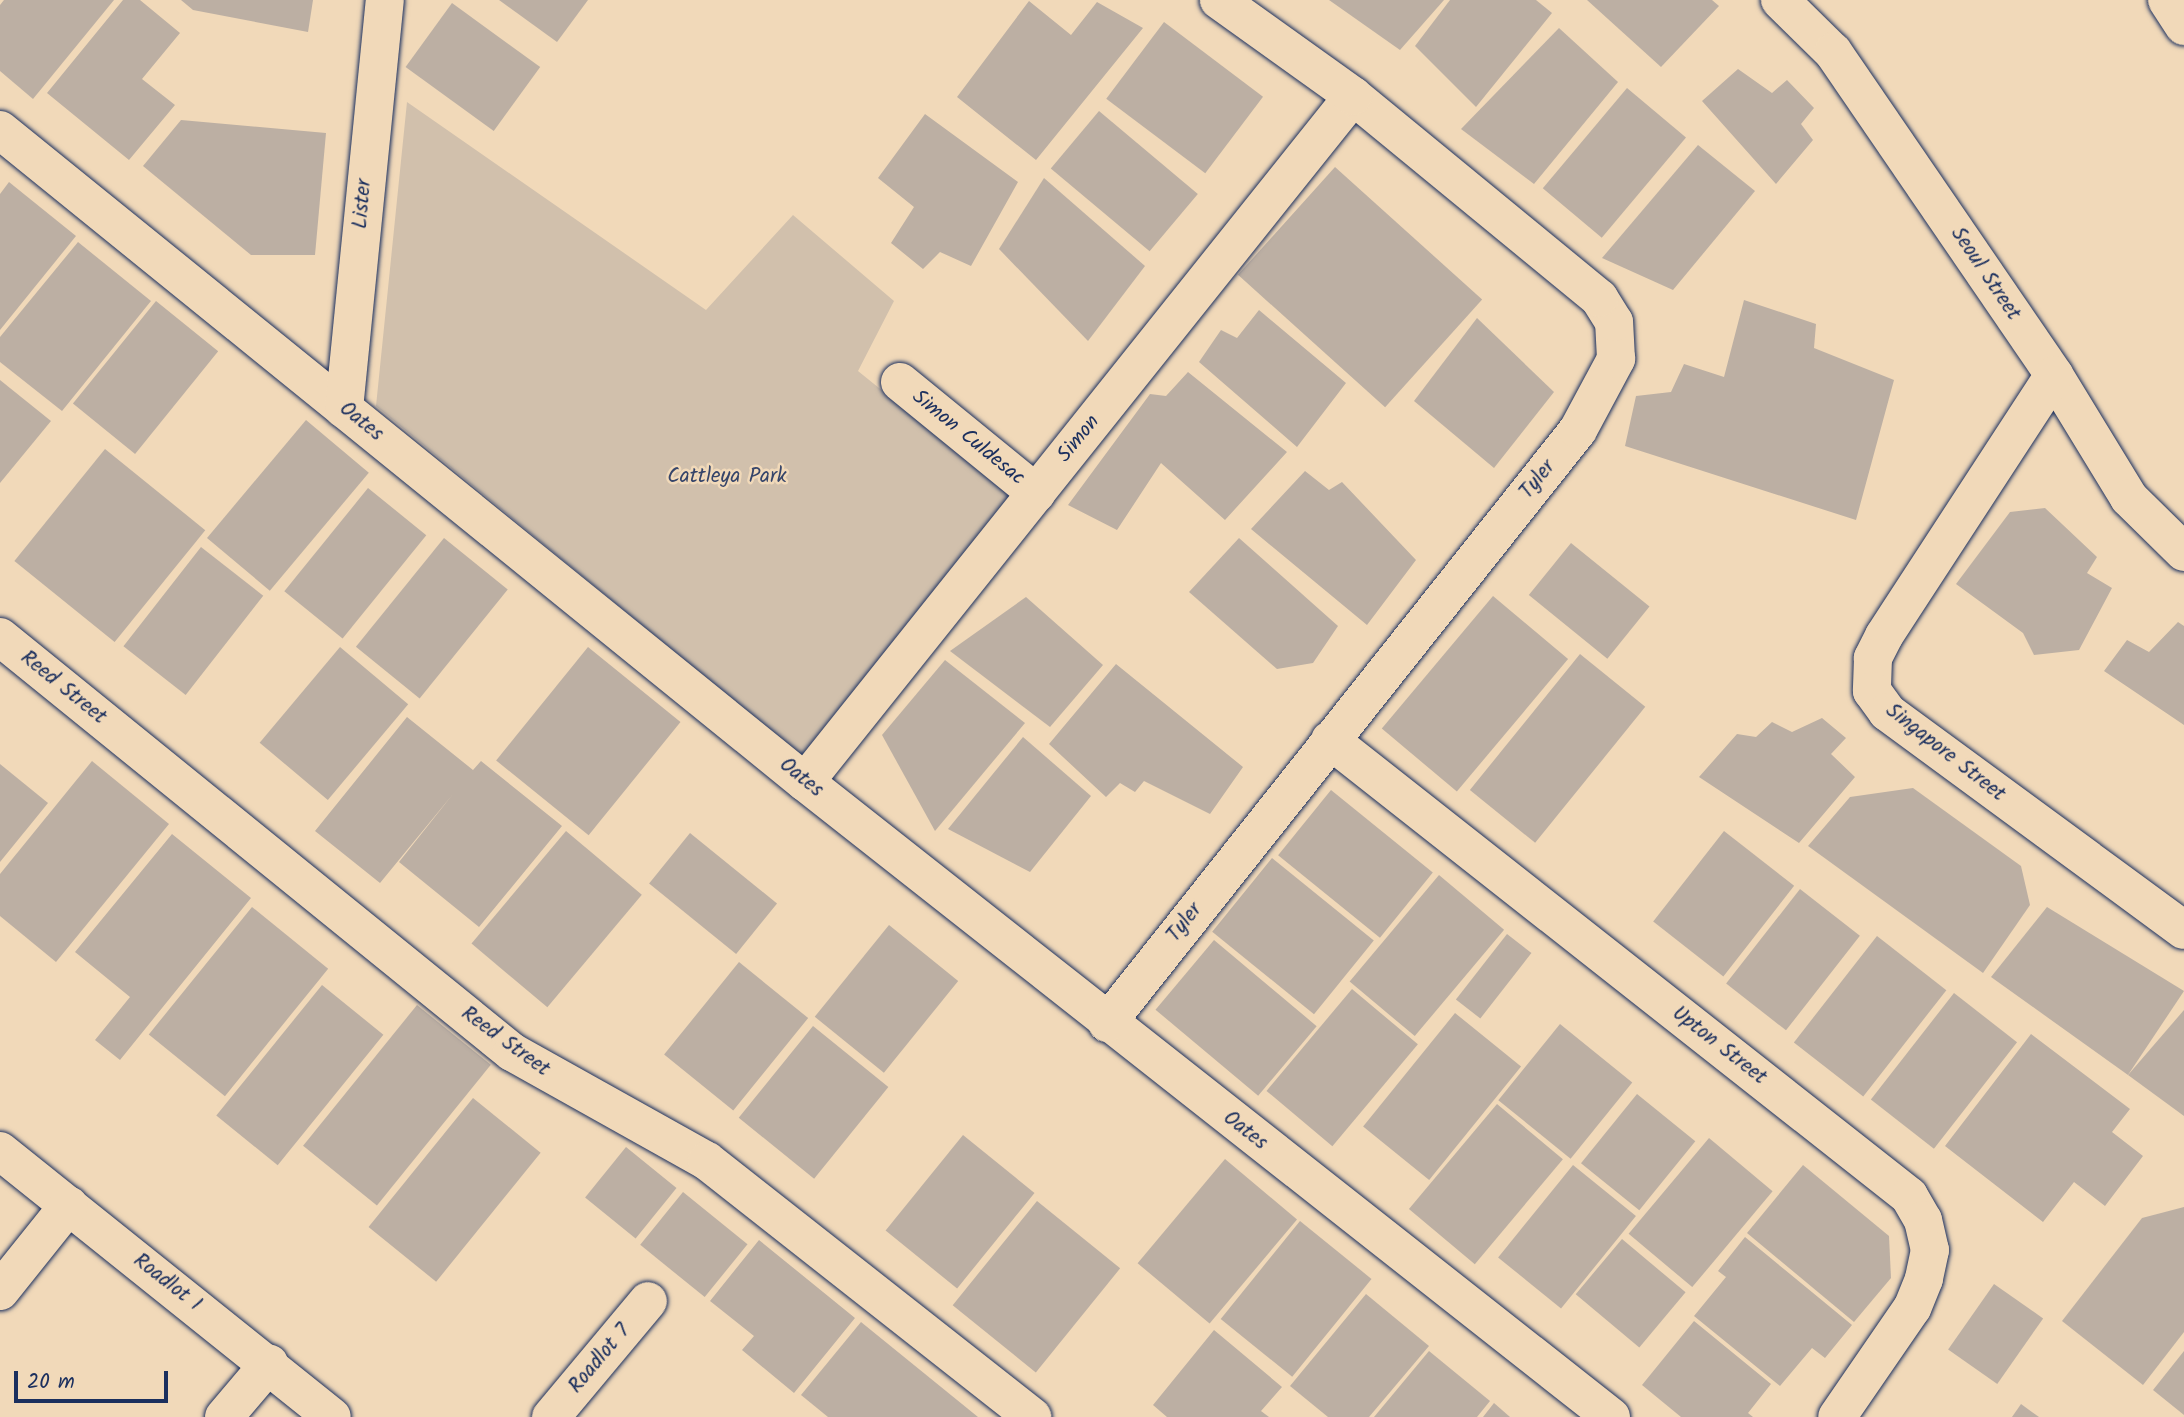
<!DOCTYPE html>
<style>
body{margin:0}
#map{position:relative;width:2184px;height:1417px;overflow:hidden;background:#f1d9b9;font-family:Kalam,sans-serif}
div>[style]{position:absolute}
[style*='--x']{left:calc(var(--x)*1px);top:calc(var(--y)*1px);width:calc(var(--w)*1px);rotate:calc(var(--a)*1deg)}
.green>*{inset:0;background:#d1c0ac}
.building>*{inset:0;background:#bcafa3;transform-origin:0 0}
.roads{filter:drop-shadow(0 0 2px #1b2f5e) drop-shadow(0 0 2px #1b2f5e)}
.minor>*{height:38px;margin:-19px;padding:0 19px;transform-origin:19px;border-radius:19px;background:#f1d9b9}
.tertiary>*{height:38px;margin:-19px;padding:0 19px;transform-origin:19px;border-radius:19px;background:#f1d9b9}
span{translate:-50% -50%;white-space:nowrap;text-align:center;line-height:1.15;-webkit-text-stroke:5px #f1d9b9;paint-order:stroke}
.street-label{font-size:21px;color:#1b2f5e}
.park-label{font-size:21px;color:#36456a}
.scale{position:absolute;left:14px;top:1371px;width:154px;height:32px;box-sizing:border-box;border:4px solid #1b2f5e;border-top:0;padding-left:9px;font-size:21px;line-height:24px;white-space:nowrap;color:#1b2f5e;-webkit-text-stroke:5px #f1d9b9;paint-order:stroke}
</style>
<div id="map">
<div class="green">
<div style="clip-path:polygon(407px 102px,706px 310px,793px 215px,894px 301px,858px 371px,1015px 498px,806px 760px,376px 406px)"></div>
</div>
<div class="building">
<div style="clip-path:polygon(4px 0,114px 0,33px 99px,0 71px,0 5px)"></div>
<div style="clip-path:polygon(123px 0,140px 0,180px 33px,142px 79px,175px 105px,129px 160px,47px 93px)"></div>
<div style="clip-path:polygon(181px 0,313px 0,308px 32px,193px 10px)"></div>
<div style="clip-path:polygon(499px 0,588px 0,557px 42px)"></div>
<div style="clip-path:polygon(1329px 0,1444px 0,1400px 50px)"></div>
<div style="clip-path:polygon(1450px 0,1536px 0,1552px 13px,1476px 107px,1415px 46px)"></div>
<div style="clip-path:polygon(1587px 0,1712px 0,1719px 6px,1661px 67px)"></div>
<div style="clip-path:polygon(1029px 1px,1071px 35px,1097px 2px,1143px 28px,1036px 160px,957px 97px)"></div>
<div style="left:452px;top:3px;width:109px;height:79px;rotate:36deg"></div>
<div style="left:1164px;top:22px;width:124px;height:96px;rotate:37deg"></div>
<div style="clip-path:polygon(1559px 28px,1618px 82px,1534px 184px,1461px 129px)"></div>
<div style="clip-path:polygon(1738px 69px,1772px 93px,1787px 80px,1814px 108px,1801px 124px,1813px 140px,1776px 184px,1702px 101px)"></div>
<div style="left:1627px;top:88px;width:77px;height:131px;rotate:40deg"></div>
<div style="left:1099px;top:111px;width:129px;height:75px;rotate:40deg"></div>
<div style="clip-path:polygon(925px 114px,1018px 182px,971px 266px,940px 252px,923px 269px,891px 243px,914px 207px,878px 178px)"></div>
<div style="clip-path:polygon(181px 120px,326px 133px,315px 255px,251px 255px,143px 166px)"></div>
<div style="clip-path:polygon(1698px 145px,1755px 191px,1673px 290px,1602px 258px)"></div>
<div style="left:1335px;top:167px;width:198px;height:145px;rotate:42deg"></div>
<div style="clip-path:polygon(1044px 178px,1145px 266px,1088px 341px,999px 249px)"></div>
<div style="clip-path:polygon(9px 182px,76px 236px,0 330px,0 194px)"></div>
<div style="clip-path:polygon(78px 242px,151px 301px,62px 411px,0 362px,0 337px)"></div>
<div style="clip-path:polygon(1744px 300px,1816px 324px,1814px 348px,1894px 380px,1856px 520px,1625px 446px,1636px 396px,1671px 392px,1684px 364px,1724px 377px)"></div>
<div style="left:156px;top:301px;width:80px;height:132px;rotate:39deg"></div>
<div style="clip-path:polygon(1259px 310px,1346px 383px,1297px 447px,1199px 362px,1221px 330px,1237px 338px)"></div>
<div style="clip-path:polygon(1477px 318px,1554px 392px,1494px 468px,1414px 401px)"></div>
<div style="clip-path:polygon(1188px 372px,1287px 452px,1225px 520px,1161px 463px,1117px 530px,1068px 505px,1150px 394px,1166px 396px)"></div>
<div style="clip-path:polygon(0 380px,51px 421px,0 483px)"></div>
<div style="left:306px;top:420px;width:82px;height:154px;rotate:40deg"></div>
<div style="left:105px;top:449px;width:129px;height:144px;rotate:39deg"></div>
<div style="clip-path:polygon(1305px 471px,1329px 490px,1342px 482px,1416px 560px,1367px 625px,1251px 529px)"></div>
<div style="left:368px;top:488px;width:75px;height:133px;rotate:39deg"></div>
<div style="clip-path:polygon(2045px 508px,2097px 557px,2087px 573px,2112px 588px,2079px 650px,2034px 655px,2023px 633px,1956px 584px,2010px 512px)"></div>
<div style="left:444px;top:538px;width:82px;height:140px;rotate:39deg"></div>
<div style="clip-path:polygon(1239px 538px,1338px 626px,1313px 663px,1277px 669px,1189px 592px)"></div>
<div style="left:1571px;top:543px;width:101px;height:67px;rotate:39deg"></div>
<div style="left:201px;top:547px;width:79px;height:126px;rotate:38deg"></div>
<div style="left:1493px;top:596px;width:98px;height:173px;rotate:40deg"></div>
<div style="clip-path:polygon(1026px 597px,1103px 665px,1050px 727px,950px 651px)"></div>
<div style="clip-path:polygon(2178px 622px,2184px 626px,2184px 725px,2104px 671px,2127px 640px,2149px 652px)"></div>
<div style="left:340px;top:647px;width:89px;height:125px;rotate:40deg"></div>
<div style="left:588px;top:647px;width:119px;height:146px;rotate:39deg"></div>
<div style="left:1580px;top:654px;width:84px;height:175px;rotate:39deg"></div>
<div style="clip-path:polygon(945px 660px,1025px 723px,935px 831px,882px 735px)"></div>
<div style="clip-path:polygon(1116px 664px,1243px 767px,1210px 814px,1144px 781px,1135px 792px,1120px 783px,1106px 797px,1049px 744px)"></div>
<div style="clip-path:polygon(407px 717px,473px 770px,481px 761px,562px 826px,479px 927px,399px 862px,453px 794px,380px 883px,315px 831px)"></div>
<div style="clip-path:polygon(1822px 718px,1846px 738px,1831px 754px,1855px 777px,1799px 843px,1699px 777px,1737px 734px,1756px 737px,1772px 722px,1792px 732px)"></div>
<div style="clip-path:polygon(1023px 737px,1091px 796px,1030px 872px,948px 829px)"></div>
<div style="clip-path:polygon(92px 761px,169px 824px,56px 962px,0 916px,0 874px)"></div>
<div style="clip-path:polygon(0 764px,48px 803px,0 862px)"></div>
<div style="clip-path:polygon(1913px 788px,2021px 866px,2030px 905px,1983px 973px,1808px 846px,1850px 797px)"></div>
<div style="left:1331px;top:790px;width:131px;height:84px;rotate:39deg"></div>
<div style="left:566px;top:831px;width:99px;height:147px;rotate:40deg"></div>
<div style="left:1724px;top:831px;width:89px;height:115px;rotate:38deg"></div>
<div style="left:690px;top:833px;width:112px;height:65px;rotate:39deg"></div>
<div style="clip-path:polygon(172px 834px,251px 898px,120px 1060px,95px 1040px,130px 997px,75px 952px)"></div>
<div style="left:1272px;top:858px;width:131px;height:95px;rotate:39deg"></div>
<div style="left:1439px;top:875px;width:85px;height:139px;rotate:40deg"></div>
<div style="left:1800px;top:889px;width:76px;height:120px;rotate:38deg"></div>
<div style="left:252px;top:907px;width:98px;height:164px;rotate:39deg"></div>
<div style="clip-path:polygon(2047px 907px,2184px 991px,2128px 1075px,1991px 977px)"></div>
<div style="left:889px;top:925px;width:89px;height:118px;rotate:39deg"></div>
<div style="left:1507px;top:934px;width:31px;height:83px;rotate:38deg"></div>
<div style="left:1877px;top:936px;width:88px;height:135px;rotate:38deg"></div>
<div style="left:1214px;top:940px;width:134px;height:91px;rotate:40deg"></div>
<div style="left:739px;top:962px;width:89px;height:119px;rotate:39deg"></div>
<div style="left:322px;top:985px;width:79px;height:168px;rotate:39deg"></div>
<div style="left:1352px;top:989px;width:86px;height:133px;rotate:40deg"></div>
<div style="left:1954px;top:993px;width:80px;height:135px;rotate:38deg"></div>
<div style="left:417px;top:1005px;width:95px;height:181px;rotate:39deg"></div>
<div style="clip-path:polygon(2184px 1010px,2184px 1116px,2128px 1075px)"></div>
<div style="left:1455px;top:1013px;width:85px;height:146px;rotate:39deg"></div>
<div style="left:1560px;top:1024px;width:93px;height:98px;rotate:39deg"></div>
<div style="left:813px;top:1026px;width:97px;height:118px;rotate:39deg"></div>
<div style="clip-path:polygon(2031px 1034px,2130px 1109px,2112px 1132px,2143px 1156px,2105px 1206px,2074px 1182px,2043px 1222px,1945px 1146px)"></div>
<div style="left:1637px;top:1094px;width:75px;height:89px;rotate:39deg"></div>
<div style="left:473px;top:1098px;width:87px;height:166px;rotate:39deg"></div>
<div style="left:1497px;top:1104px;width:86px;height:137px;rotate:40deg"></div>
<div style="left:963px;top:1135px;width:92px;height:123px;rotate:39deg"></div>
<div style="left:1709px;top:1138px;width:83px;height:125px;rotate:40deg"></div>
<div style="left:626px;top:1147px;width:65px;height:65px;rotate:39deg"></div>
<div style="left:1225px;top:1159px;width:94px;height:136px;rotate:40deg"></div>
<div style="left:1573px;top:1165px;width:81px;height:119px;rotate:39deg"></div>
<div style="clip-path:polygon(1803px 1165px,1889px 1236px,1891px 1278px,1854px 1322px,1747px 1233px)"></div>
<div style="left:683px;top:1192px;width:83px;height:68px;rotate:39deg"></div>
<div style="left:1037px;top:1201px;width:107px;height:134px;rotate:39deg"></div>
<div style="clip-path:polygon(2184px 1207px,2184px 1332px,2143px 1385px,2062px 1321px,2142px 1218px)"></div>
<div style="left:1300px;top:1221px;width:92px;height:126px;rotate:39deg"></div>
<div style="clip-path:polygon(1745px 1237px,1852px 1325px,1825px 1358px,1812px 1348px,1780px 1386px,1694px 1316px,1726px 1277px,1718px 1271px)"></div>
<div style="left:1622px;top:1239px;width:83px;height:72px;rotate:40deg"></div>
<div style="clip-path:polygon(759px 1240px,855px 1318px,794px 1393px,742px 1350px,754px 1336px,710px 1301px)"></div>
<div style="left:1994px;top:1284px;width:60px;height:80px;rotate:35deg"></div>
<div style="clip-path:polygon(1366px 1294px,1429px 1346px,1369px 1417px,1328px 1417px,1290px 1386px)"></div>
<div style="clip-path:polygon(1694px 1321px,1771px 1384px,1748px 1413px,1753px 1417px,1681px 1417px,1642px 1385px)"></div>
<div style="clip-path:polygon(861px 1322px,978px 1417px,828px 1417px,801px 1395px)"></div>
<div style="clip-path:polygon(1214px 1330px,1282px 1387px,1261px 1411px,1269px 1417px,1167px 1417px,1153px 1405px)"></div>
<div style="clip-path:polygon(1429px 1351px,1490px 1401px,1477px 1417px,1374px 1417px)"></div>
<div style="clip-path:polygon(2184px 1351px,2184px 1415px,2153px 1390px)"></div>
<div style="clip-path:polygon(1494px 1403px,1510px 1417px,1483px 1417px)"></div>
<div style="clip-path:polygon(2021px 1404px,2039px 1417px,2012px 1417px)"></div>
</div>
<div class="roads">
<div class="minor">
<div style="--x:1780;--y:0;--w:74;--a:44.5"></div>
<div style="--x:1833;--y:52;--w:391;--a:55.6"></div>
<div style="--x:2054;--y:375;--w:144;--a:58.6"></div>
<div style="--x:2129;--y:498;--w:77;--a:44.5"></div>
<div style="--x:2167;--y:0;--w:31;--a:57"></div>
<div style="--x:0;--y:130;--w:1036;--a:39.01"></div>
<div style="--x:805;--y:782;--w:1026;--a:38.23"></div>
<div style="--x:2054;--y:375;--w:311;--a:123.1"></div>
<div style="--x:1884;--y:636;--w:25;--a:117"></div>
<div style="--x:1873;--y:658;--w:33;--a:92"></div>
<div style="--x:1872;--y:691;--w:26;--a:54"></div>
<div style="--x:1887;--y:712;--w:368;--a:36.3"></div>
<div style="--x:900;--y:382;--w:176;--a:39.2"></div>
<div style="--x:344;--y:409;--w:411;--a:-84.3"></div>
<div style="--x:1330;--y:740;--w:737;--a:38.22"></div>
<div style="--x:1909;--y:1196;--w:28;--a:60"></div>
<div style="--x:1923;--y:1220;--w:31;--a:77"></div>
<div style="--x:1930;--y:1250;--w:30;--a:102"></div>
<div style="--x:1924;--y:1279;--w:31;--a:112"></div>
<div style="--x:1912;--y:1308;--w:132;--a:124.5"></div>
<div style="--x:805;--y:782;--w:878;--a:-51.38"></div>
<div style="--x:1107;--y:1023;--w:757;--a:-51.54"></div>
<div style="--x:1578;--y:430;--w:81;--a:-61.8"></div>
<div style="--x:1616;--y:359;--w:37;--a:-93"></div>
<div style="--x:1614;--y:322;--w:28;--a:-122"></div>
<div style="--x:1599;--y:298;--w:318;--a:-140.6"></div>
<div style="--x:1353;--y:96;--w:165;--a:-144.4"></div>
<div style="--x:0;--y:1151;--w:425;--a:38.7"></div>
<div style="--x:0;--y:1291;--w:110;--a:-51.3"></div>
<div style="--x:224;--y:1417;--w:70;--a:-49.7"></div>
<div style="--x:551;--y:1417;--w:151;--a:-50.1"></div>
</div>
<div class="tertiary">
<div style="--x:0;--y:637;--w:659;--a:39.03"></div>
<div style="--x:512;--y:1052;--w:223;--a:29.2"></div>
<div style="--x:707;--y:1161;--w:414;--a:38.2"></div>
</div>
</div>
<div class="street-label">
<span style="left:363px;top:204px;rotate:-85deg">Lister</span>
<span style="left:1985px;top:274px;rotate:56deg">Seoul Street</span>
<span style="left:361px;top:422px;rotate:39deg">Oates</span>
<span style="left:968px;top:438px;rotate:39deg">Simon Culdesac</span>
<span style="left:1079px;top:439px;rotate:-51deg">Simon</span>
<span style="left:1538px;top:480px;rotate:-51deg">Tyler</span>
<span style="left:63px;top:688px;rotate:39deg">Reed Street</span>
<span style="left:1945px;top:753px;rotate:38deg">Singapore Street</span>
<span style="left:801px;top:778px;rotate:39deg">Oates</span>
<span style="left:1185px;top:923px;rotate:-52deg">Tyler</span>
<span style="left:505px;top:1042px;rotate:36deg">Reed Street</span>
<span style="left:1719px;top:1046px;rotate:38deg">Upton Street</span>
<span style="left:1245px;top:1131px;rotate:38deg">Oates</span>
<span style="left:167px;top:1283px;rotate:38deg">Roadlot 1</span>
<span style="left:600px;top:1359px;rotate:-50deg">Roadlot 7</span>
</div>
<div class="park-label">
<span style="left:727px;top:477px">Cattleya Park</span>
</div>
<div class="scale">20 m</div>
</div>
